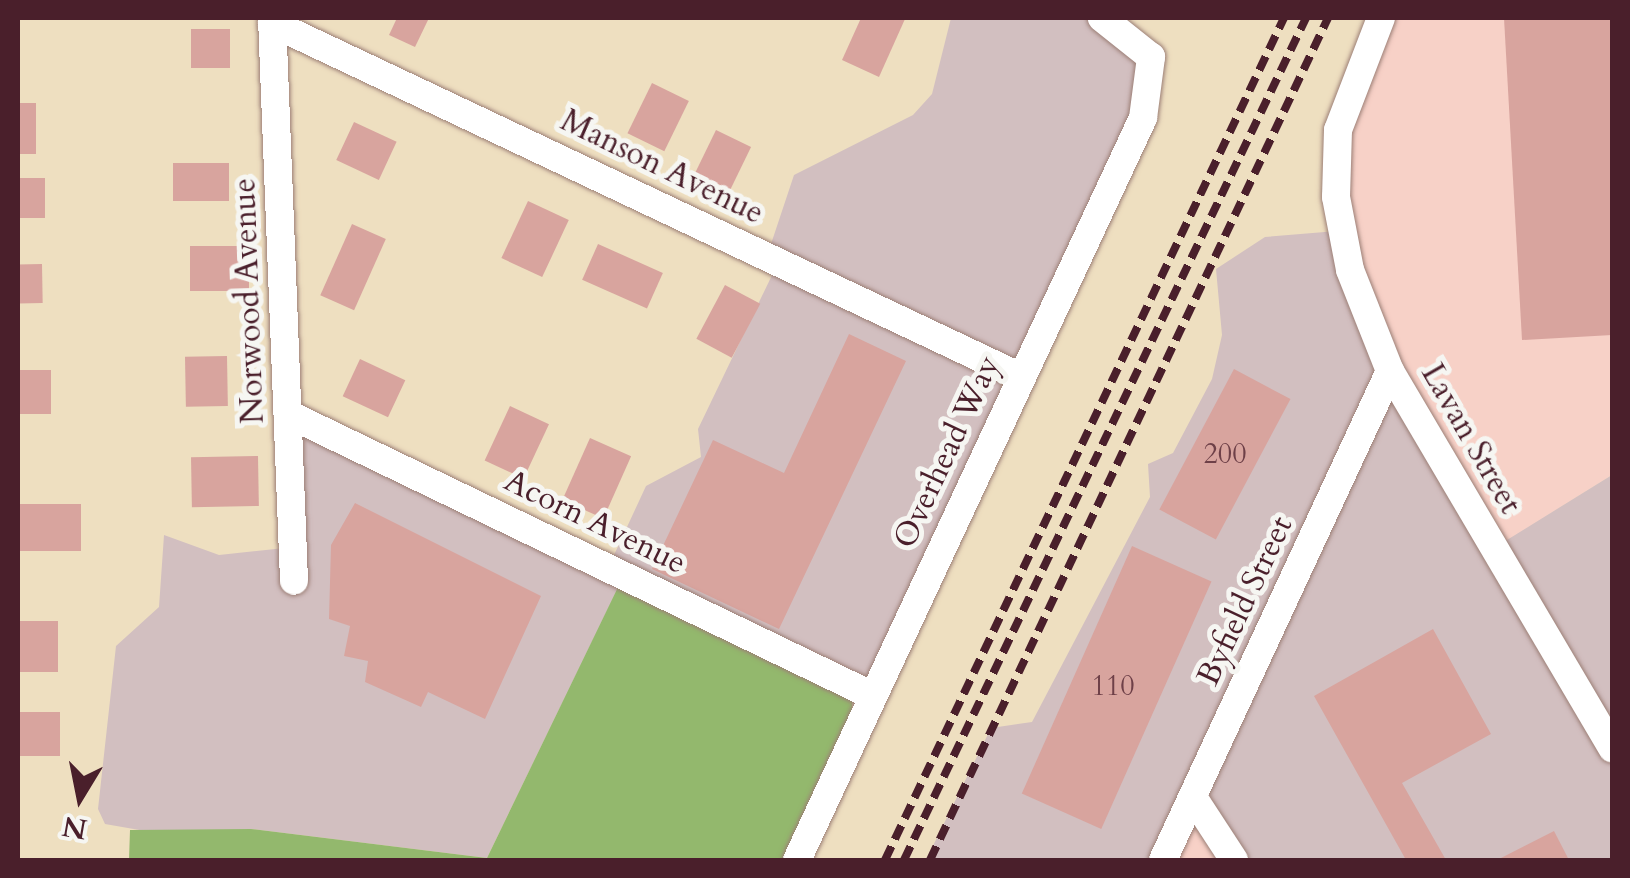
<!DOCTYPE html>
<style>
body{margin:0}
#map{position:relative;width:1630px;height:878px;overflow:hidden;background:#eedfc0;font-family:Cardo,serif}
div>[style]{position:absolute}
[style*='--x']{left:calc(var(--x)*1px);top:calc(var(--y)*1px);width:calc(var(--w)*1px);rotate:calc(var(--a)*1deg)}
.built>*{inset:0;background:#f7d1c7}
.industrial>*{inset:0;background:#d2bfc0}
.forest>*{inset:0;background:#93b86d}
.building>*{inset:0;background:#d8a49e;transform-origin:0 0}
.roads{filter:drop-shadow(0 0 2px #9c7f76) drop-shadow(0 0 2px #9c7f76)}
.street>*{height:28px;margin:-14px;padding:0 14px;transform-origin:14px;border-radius:14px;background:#fff}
.rail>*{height:8px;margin-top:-4px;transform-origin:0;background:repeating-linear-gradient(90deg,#4a1f2b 0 15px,transparent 0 23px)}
span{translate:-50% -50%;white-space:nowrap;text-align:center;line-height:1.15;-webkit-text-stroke:10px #f6f6f2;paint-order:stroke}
.number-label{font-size:28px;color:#6e4048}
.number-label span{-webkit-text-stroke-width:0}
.street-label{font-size:32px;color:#4a1f2b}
.frame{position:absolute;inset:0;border:20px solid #4a1f2b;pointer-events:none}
.north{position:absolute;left:30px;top:748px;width:100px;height:100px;-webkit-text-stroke:8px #f6f6f2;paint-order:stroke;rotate:190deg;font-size:28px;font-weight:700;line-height:40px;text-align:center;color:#4a1f2b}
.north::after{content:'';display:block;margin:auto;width:35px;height:45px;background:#4a1f2b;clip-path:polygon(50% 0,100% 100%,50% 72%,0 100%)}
</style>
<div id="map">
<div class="built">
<div style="clip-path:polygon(1382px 18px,1612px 18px,1612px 475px,1495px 548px,1389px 379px,1334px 168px)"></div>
<div style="clip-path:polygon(1190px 817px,1223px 860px,1162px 860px)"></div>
</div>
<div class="industrial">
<div style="clip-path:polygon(951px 18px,1097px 18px,1127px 36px,1149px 80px,1038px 341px,1004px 370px,997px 410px,876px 667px,853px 689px,621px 582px,487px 858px,251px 829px,174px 836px,105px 824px,98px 809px,116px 646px,159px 607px,164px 535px,219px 555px,285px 548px,288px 424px,608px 568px,646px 486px,701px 457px,698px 429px,774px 271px,768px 253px,794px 175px,913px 115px,932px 94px)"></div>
<div style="clip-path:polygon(1337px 231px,1389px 379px,1494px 548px,1612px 475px,1612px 860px,1223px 860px,1190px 817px,1161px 860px,926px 860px,991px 728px,1032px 722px,1150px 497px,1148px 464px,1173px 453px,1212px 379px,1222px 335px,1216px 269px,1265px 237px)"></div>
</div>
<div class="forest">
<div style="clip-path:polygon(621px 581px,853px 689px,851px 732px,796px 860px,129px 860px,130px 830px,251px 829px,487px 858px)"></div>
</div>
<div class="building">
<div style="clip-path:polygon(397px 18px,429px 18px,415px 47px,389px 35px)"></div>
<div style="clip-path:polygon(861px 18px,905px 19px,879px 77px,842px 60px)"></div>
<div style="clip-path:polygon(1504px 18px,1612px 18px,1612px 335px,1522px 340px)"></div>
<div style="left:191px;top:29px;width:39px;height:39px"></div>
<div style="left:652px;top:83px;width:41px;height:56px;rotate:26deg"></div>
<div style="left:18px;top:103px;width:18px;height:51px"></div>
<div style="left:354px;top:122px;width:47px;height:42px;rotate:25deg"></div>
<div style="left:716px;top:130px;width:39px;height:48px;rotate:26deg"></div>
<div style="left:173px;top:163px;width:56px;height:38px"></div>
<div style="left:18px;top:178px;width:27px;height:40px"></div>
<div style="left:528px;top:201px;width:45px;height:63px;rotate:25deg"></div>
<div style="left:352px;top:224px;width:37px;height:78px;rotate:24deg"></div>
<div style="left:598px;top:244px;width:71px;height:39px;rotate:24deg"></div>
<div style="left:190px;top:246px;width:59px;height:45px"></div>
<div style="left:42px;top:264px;width:39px;height:24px;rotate:89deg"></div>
<div style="left:725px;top:285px;width:40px;height:61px;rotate:28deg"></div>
<div style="clip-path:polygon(849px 334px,906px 361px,779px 629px,652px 569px,713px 440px,784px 473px)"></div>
<div style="left:227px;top:356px;width:50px;height:42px;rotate:89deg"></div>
<div style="left:360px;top:359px;width:50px;height:41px;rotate:25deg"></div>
<div style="left:1234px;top:369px;width:64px;height:159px;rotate:28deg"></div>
<div style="left:51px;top:370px;width:44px;height:33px;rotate:90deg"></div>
<div style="left:510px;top:406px;width:43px;height:60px;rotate:25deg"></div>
<div style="left:590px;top:438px;width:45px;height:68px;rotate:24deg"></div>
<div style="left:258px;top:456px;width:50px;height:67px;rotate:89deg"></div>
<div style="clip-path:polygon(355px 503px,541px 596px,485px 719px,428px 692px,421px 707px,365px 682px,368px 661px,344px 656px,350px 626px,329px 619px,331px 545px)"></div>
<div style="left:18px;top:504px;width:63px;height:47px"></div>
<div style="left:1132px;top:546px;width:87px;height:271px;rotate:24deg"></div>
<div style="left:18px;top:621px;width:40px;height:51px"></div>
<div style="clip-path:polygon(1433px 629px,1491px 734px,1402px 783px,1446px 860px,1406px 860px,1314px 696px)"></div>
<div style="left:60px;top:712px;width:44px;height:42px;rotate:90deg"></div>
<div style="clip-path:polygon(1554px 831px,1569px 860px,1497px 860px)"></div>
</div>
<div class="roads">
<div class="street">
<div style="--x:272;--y:18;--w:563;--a:87.76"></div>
<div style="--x:1381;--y:18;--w:120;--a:111"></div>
<div style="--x:1338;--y:130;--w:67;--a:91.7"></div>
<div style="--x:1336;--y:197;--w:74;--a:79.1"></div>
<div style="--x:1350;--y:270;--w:109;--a:68.4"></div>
<div style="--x:1390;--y:371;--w:438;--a:59.5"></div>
<div style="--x:272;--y:23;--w:828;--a:25.3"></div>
<div style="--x:288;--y:414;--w:647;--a:25.73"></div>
<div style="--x:1193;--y:797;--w:75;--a:56.9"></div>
<div style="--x:797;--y:860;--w:819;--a:-65"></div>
<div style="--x:1143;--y:118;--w:62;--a:-82.5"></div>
<div style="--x:1151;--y:57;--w:63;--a:-141.5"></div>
<div style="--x:1163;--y:860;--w:539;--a:-65.1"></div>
</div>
</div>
<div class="rail">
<div style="--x:885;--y:860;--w:932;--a:-64.65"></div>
<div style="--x:904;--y:860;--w:933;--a:-64.48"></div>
<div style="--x:930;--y:860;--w:931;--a:-64.7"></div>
</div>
<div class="number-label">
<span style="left:1225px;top:454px">200</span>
<span style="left:1113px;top:686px">110</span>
</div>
<div class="street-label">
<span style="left:662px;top:167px;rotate:26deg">Manson Avenue</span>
<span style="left:249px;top:301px;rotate:-92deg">Norwood Avenue</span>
<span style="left:1471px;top:439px;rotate:60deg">Lavan Street</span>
<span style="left:947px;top:452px;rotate:-65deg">Overhead Way</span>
<span style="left:595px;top:522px;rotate:26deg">Acorn Avenue</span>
<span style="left:1245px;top:601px;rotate:-65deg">Byfield Street</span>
</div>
<div class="frame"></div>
<div class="north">N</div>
</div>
